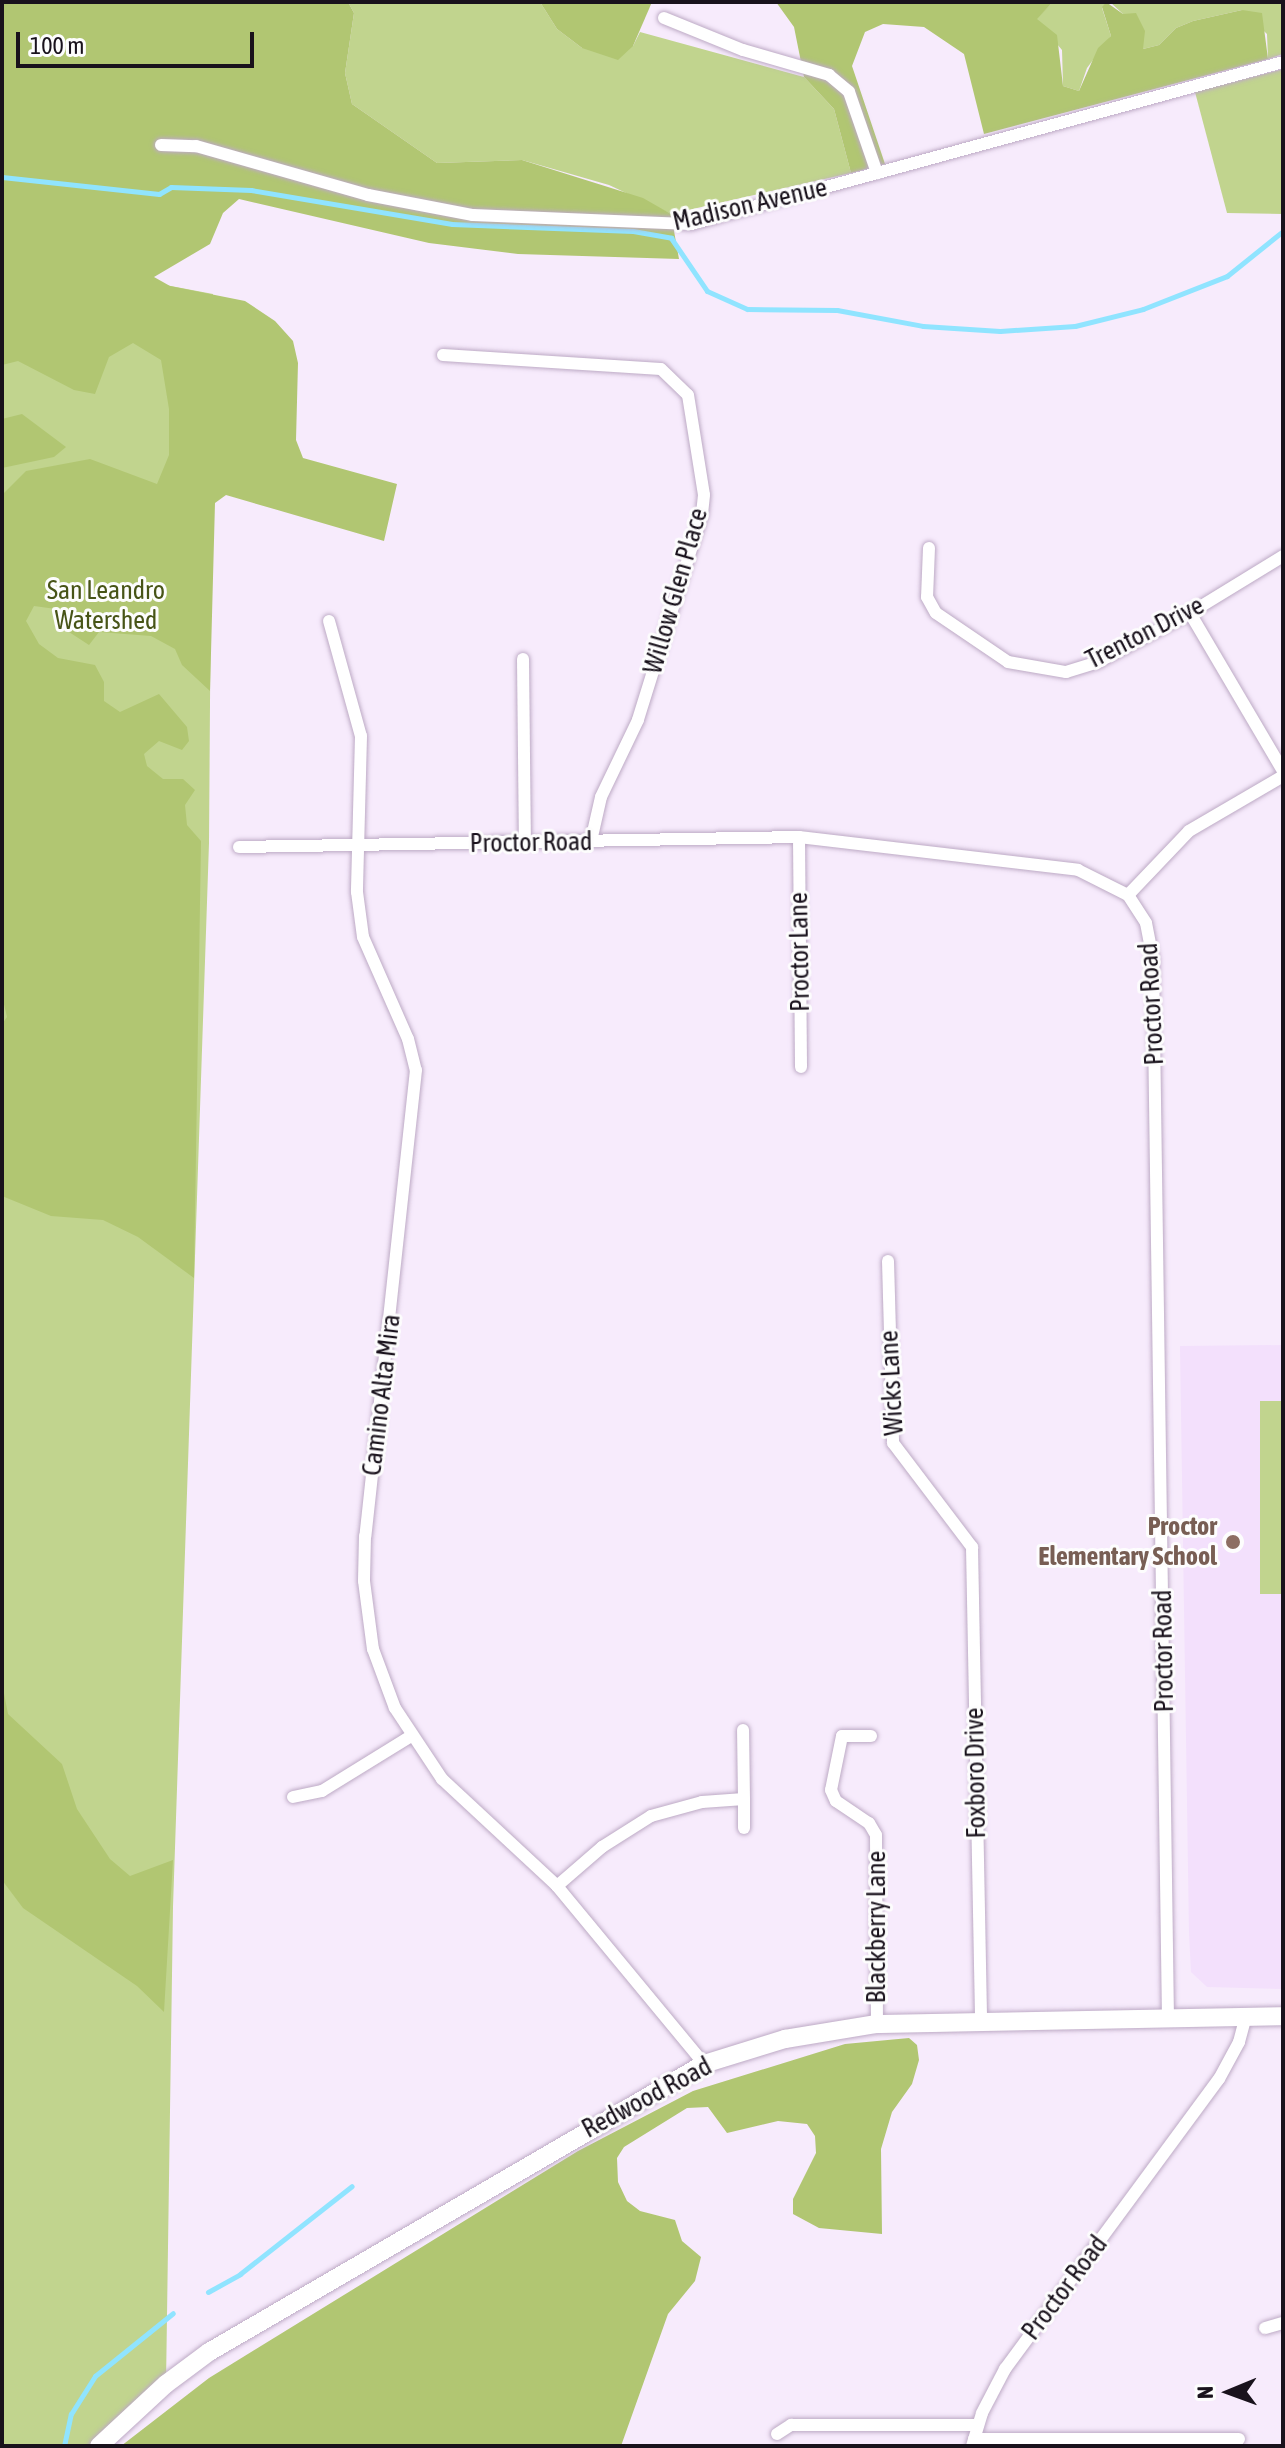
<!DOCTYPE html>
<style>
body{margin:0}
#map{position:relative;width:1285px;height:2448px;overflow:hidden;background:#f7ebfc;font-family:"Asap Condensed",sans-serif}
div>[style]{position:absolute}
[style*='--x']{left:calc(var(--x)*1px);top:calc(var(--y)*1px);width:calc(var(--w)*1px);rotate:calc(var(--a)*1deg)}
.built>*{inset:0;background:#f3e0fc}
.green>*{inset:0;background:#c1d48e;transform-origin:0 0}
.forest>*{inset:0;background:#b1c672}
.stream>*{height:5px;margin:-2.5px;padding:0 2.5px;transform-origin:2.5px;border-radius:2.5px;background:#90e4ff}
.roads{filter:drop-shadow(0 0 2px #bdaac5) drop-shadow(0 0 2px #bdaac5)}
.street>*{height:12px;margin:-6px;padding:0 6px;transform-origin:6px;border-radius:6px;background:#fff}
.secondary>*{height:18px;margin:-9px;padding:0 9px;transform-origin:9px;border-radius:9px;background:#fff}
.dots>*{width:22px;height:22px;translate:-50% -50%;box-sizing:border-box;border:4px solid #fdfdfd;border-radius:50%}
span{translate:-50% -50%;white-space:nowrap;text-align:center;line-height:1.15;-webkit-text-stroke:6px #fdfdfd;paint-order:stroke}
.street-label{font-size:26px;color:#19121c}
.park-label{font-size:26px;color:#475417}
.education-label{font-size:26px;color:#785e54;font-weight:700}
.right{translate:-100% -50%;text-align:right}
.frame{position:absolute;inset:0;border:4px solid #19121c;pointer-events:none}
.north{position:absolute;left:1189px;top:2352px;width:80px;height:80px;-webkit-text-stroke:6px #fdfdfd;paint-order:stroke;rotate:269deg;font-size:22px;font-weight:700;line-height:32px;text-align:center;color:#19121c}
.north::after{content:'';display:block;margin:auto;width:28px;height:36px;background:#19121c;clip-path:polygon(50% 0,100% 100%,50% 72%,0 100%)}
.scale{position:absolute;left:16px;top:32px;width:238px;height:36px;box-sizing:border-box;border:4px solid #19121c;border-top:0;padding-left:10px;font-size:24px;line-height:28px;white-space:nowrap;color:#19121c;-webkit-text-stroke:6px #fdfdfd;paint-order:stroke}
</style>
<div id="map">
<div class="built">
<div style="clip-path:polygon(1283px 1345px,1283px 1989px,1207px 1987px,1191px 1972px,1189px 1932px,1180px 1346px)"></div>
</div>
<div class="green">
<div style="clip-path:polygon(348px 2px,540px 2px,557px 29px,582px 48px,633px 46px,640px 32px,804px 77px,834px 109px,851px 173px,671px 214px,609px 185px,522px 160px,437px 163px,352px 104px,345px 73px,354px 13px)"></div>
<div style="clip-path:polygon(1106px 2px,1102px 8px,1111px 36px,1087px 68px,1079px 91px,1063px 86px,1062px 50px,1036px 19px,1052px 3px)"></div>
<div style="clip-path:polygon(1110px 2px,1281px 2px,1283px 54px,1268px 59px,1267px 34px,1242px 10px,1193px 21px,1176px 28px,1159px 45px,1143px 49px,1123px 14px)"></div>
<div style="clip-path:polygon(1283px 69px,1283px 214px,1227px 213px,1195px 92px)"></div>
<div style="clip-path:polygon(2px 254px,213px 294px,209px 843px,173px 1907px,166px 2384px,99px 2446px,2px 2446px)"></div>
<div style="left:1283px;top:1401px;width:193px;height:23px;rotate:90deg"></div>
</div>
<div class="forest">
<div style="clip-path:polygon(2px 2px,348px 2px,354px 13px,345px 73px,352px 104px,437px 163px,522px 160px,643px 198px,671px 214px,679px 259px,518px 254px,429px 243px,239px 199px,223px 213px,210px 244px,154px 277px,170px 286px,245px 301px,275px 321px,293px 341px,298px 363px,296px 440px,303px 458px,397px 484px,384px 541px,226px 495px,215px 503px,210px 691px,182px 665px,175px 649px,151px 636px,99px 632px,89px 645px,69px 632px,56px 609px,34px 606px,26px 621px,39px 644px,58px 658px,95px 665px,104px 682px,104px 701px,120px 712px,159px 694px,187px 727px,189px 741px,182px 750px,159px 741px,144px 754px,147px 766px,163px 779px,183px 779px,195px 790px,185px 805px,187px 825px,201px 841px,194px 1278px,138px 1237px,103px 1220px,51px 1216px,2px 1196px,2px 1024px,7px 1017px,2px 996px,2px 495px,26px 471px,90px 459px,157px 484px,169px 455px,169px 409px,161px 360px,133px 343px,109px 357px,95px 394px,74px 390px,18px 361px,2px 365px)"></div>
<div style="clip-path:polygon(540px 2px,652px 2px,633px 46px,618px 60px,582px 48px,557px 29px)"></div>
<div style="clip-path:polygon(776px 2px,1076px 2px,1052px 3px,1037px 19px,1057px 35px,1063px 86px,1079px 91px,1098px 48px,1111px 36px,1102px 7px,1106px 2px,1123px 14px,1136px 13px,1145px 31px,1143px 49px,1159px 45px,1176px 28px,1193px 21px,1242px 10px,1262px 13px,1268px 59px,984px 134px,964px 54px,924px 27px,883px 24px,865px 32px,852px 66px,885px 164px,851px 173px,834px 109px,804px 77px,794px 27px)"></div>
<div style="clip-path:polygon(22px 414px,66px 447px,54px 457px,2px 468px,2px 419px)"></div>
<div style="clip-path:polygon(2px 1683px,8px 1714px,62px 1764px,77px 1809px,110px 1859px,130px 1876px,173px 1860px,164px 2012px,137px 1986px,23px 1908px,2px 1880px)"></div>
<div style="clip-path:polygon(909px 2038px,917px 2045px,919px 2060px,912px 2084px,892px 2112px,881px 2149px,882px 2234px,819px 2228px,793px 2214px,793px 2199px,816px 2153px,815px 2136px,807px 2124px,778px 2121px,727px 2133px,708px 2107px,687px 2108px,624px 2147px,617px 2158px,618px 2182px,627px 2201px,640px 2211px,675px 2220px,682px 2241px,701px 2257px,695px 2281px,668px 2314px,621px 2446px,121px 2446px,209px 2378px,578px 2151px,693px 2091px,845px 2044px)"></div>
</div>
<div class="stream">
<div style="--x:2;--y:177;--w:158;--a:6.2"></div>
<div style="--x:159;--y:194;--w:14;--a:-30"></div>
<div style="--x:171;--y:187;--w:80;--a:2.1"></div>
<div style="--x:251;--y:190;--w:204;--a:9.6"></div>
<div style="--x:452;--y:224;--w:181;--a:2.2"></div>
<div style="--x:633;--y:231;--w:39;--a:10"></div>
<div style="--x:671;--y:238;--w:64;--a:55.8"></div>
<div style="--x:707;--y:291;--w:44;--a:24.2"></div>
<div style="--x:747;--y:309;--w:90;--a:0.6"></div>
<div style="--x:837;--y:310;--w:87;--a:10.5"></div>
<div style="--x:923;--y:326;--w:77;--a:3.7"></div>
<div style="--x:1000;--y:331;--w:75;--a:-3.8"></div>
<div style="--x:1075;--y:326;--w:70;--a:-14"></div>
<div style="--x:1143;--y:309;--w:90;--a:-21.4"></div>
<div style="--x:1227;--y:276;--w:72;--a:-38.8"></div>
<div style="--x:208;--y:2292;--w:37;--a:-29"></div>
<div style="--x:240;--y:2274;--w:142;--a:-38.2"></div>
<div style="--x:64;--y:2446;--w:33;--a:-78"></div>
<div style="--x:71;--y:2414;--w:45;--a:-57.7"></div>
<div style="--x:95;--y:2376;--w:100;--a:-38.9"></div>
</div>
<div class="roads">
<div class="street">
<div style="--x:664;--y:18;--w:85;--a:22.1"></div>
<div style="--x:743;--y:50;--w:90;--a:16.2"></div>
<div style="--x:829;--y:75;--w:26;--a:40"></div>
<div style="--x:849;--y:92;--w:86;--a:70.9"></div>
<div style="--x:161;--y:145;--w:35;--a:2"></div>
<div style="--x:196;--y:146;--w:179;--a:15.9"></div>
<div style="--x:368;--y:195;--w:107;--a:10.8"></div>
<div style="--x:473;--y:215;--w:218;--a:2.4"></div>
<div style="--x:691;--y:224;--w:614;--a:-15.3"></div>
<div style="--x:443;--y:355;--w:218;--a:3.7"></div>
<div style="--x:661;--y:369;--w:37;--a:44"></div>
<div style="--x:688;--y:395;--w:101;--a:80.9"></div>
<div style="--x:704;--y:495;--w:19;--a:96"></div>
<div style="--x:702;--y:514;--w:216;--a:107.3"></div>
<div style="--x:638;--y:720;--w:85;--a:115.7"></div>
<div style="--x:601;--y:797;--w:45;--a:102.8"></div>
<div style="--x:929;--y:548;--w:49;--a:92.3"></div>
<div style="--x:927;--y:597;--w:18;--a:61"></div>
<div style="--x:936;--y:613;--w:87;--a:34.2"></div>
<div style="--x:1008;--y:662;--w:59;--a:9.8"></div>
<div style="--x:1066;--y:672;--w:34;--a:-17"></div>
<div style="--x:1098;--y:662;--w:104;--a:-28"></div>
<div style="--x:1190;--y:613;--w:109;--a:-31.5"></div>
<div style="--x:1190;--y:613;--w:183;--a:59.5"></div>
<div style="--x:329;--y:621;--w:119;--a:74.5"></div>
<div style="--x:361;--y:736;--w:156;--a:91.5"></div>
<div style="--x:357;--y:892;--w:45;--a:82.4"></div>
<div style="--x:363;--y:937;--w:111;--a:66.2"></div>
<div style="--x:408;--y:1039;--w:32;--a:76"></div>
<div style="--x:416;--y:1070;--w:469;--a:96.2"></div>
<div style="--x:365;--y:1536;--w:45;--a:91.3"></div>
<div style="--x:364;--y:1581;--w:69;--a:82.5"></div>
<div style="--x:373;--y:1649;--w:63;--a:69.6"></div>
<div style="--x:395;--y:1708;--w:85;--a:56.5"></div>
<div style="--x:442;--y:1779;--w:157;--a:42.9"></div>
<div style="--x:557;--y:1886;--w:231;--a:50.4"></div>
<div style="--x:523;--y:659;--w:183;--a:89.4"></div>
<div style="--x:799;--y:837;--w:230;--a:89.5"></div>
<div style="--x:239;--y:847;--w:560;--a:-1.02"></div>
<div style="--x:799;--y:837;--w:281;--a:6.7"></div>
<div style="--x:1078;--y:870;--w:56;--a:26.6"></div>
<div style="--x:1128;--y:895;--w:33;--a:57"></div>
<div style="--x:1146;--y:923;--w:37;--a:79"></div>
<div style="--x:1153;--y:959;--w:1057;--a:89.19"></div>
<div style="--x:1128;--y:895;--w:88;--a:-46.4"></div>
<div style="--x:1189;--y:831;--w:109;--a:-30.3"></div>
<div style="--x:888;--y:1261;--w:182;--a:88.4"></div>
<div style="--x:893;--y:1443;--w:131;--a:52.8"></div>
<div style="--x:972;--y:1547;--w:472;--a:88.9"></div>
<div style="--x:871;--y:1736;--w:29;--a:180"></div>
<div style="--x:842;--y:1736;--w:55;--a:101.5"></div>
<div style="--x:831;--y:1790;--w:12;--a:66"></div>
<div style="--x:836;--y:1801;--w:40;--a:34"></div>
<div style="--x:869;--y:1823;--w:14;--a:60"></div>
<div style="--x:876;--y:1835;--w:189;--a:89.7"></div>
<div style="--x:293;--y:1797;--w:30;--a:-12"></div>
<div style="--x:322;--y:1791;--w:105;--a:-31.7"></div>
<div style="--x:744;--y:1799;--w:29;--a:90"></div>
<div style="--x:557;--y:1886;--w:60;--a:-40.9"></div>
<div style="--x:602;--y:1847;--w:58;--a:-32.3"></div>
<div style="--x:651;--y:1816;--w:53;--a:-15.4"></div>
<div style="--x:702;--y:1802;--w:42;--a:-4.1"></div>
<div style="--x:744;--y:1799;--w:69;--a:-90.8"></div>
<div style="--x:1265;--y:2328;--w:19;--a:-16"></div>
<div style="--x:777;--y:2434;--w:17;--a:-33"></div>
<div style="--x:791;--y:2425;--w:187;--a:0"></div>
<div style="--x:974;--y:2439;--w:265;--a:0"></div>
<div style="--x:972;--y:2446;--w:34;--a:-73"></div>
<div style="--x:982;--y:2413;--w:50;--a:-62.4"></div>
<div style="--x:1005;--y:2369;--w:360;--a:-53.6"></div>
<div style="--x:1219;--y:2079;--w:42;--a:-61.6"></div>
<div style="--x:1239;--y:2042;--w:27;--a:-75"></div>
</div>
<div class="secondary">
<div style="--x:99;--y:2446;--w:91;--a:-42.8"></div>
<div style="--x:166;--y:2384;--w:54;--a:-36.7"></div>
<div style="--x:209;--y:2352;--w:573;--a:-30.19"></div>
<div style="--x:704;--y:2064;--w:85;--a:-17.2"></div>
<div style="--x:785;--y:2039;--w:93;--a:-9.3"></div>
<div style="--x:877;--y:2024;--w:406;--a:-1.1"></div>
</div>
</div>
<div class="dots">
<div style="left:1233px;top:1542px;background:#8d6e63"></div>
</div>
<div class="street-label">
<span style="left:750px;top:205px;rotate:-13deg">Madison Avenue</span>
<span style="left:676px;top:591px;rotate:-74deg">Willow Glen Place</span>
<span style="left:1145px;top:633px;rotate:-27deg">Trenton Drive</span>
<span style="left:531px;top:843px;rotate:-1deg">Proctor Road</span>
<span style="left:800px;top:952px;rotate:-91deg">Proctor Lane</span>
<span style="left:1152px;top:1004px;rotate:-93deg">Proctor Road</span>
<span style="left:892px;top:1383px;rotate:-93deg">Wicks Lane</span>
<span style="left:382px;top:1395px;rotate:-83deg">Camino Alta Mira</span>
<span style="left:1164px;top:1651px;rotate:-91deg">Proctor Road</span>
<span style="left:976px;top:1773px;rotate:-91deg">Foxboro Drive</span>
<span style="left:877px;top:1927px;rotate:-90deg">Blackberry Lane</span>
<span style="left:647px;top:2098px;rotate:-28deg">Redwood Road</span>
<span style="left:1065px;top:2288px;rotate:-53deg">Proctor Road</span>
</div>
<div class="park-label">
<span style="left:106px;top:606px">San Leandro<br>Watershed</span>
</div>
<div class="education-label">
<span class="right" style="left:1217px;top:1542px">Proctor<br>Elementary School</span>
</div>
<div class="frame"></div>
<div class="north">N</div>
<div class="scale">100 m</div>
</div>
